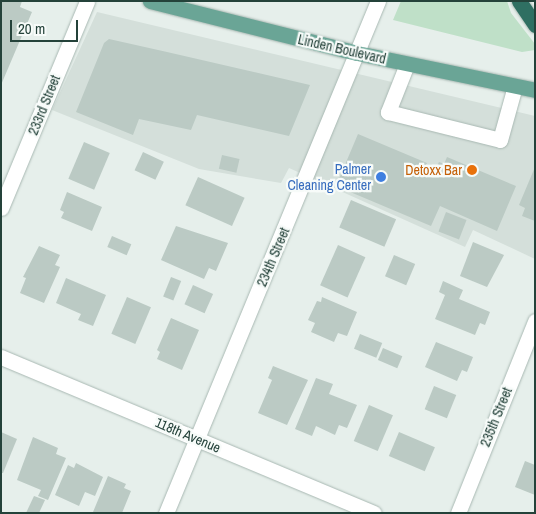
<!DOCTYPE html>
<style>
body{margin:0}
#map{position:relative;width:536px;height:514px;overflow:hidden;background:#e6efeb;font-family:"Archivo Narrow",sans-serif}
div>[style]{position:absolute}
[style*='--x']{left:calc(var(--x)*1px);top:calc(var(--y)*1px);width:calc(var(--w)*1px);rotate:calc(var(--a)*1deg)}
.built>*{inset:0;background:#d4dfda}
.green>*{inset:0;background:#bfe0c8}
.building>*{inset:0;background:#bbcac4;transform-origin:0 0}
.roads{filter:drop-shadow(0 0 1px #a8b8b2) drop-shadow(0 0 1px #a8b8b2)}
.minor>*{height:15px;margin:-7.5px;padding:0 7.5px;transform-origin:7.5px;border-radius:7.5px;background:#fff}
.major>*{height:15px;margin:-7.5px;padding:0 7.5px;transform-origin:7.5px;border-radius:7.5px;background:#6aa596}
.highway>*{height:15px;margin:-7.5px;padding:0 7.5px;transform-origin:7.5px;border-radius:7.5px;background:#2f6f62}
.dots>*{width:14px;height:14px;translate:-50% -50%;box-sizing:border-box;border:2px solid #f7fbf9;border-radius:50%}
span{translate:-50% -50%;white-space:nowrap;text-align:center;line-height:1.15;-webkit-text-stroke:4.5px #f7fbf9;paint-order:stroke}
.street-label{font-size:14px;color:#24423a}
.shop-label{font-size:14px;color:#366cbe}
.right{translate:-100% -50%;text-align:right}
.food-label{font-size:14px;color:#c56008}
.frame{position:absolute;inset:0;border:2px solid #24423a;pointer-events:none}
.scale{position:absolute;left:10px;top:20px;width:68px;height:22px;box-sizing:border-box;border:2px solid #24423a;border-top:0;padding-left:6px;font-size:15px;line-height:18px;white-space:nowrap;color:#24423a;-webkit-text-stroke:4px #f7fbf9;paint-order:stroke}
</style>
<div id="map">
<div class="built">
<div style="clip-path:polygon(97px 12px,535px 116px,535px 259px,473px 230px,465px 247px,289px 168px,281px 183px,199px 169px,52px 110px)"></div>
</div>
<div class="green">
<div style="clip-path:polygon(401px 1px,507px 1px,511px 13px,535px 44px,535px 50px,522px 52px,393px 20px)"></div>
</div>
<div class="building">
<div style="clip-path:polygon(1px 1px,22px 1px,20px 7px,32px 12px,1px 85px)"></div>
<div style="clip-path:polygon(109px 39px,167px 52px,310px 85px,289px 136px,197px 115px,191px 130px,139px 119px,133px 135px,76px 112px,104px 43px)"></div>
<div style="clip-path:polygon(358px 134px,427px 163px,425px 168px,434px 172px,439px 162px,444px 164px,447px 157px,516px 186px,497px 231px,440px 206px,431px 226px,336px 186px)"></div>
<div style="left:84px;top:142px;width:28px;height:40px;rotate:23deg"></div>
<div style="left:143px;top:152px;width:23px;height:20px;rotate:25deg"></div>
<div style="left:222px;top:155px;width:18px;height:14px;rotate:13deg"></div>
<div style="clip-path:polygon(535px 167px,535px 221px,522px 216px,525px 208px,519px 205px)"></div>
<div style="left:198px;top:177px;width:51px;height:31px;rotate:24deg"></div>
<div style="clip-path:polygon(67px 192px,102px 207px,92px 231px,61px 218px,64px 212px,60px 210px)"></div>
<div style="left:351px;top:200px;width:49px;height:30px;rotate:23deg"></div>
<div style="left:446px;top:212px;width:22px;height:21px;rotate:21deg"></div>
<div style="clip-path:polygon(176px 226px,228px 243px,216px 271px,209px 268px,204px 279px,161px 260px)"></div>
<div style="left:112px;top:236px;width:21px;height:12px;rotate:23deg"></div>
<div style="clip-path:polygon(473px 242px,504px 255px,487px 287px,460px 276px)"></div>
<div style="left:338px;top:245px;width:30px;height:44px;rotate:24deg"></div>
<div style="clip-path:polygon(39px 246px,60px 255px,55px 265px,60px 267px,44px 303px,20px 293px,26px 278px,23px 277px)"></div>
<div style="left:394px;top:255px;width:23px;height:23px;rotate:23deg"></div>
<div style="left:171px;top:277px;width:11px;height:21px;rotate:22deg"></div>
<div style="clip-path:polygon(66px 278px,106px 295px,93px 326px,78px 320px,81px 314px,56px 303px)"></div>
<div style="clip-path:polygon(443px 281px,463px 290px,459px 299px,490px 312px,485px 325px,480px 323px,475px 335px,435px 319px,445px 295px,439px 292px)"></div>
<div style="left:193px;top:285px;width:22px;height:21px;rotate:24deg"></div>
<div style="left:127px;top:297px;width:26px;height:40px;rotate:23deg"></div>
<div style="clip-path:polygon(322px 297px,357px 312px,347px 336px,338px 333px,334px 342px,311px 332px,315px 323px,308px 320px,317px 301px,321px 302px)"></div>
<div style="clip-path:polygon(171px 318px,199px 330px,182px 370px,157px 359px,160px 352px,157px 350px)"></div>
<div style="left:360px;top:334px;width:24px;height:16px;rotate:22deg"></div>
<div style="clip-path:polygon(436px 342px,473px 357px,467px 372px,462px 370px,457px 381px,425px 367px)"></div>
<div style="left:383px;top:348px;width:21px;height:13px;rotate:23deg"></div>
<div style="clip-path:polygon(273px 366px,308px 380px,287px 425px,258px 413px,272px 380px,268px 378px)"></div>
<div style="clip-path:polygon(316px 378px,333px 384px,329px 394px,357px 405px,347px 428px,339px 425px,335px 435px,316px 426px,312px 436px,295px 429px)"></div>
<div style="left:434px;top:386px;width:24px;height:25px;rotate:22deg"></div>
<div style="left:369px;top:405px;width:26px;height:39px;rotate:23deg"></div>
<div style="clip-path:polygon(1px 432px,17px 439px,3px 473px,1px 473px)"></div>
<div style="left:399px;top:432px;width:39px;height:26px;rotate:23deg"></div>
<div style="clip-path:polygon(33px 437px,58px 448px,56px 454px,66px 458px,48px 500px,38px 496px,41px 490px,17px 480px)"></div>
<div style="clip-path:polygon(525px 461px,535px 465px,535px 495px,515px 487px)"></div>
<div style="clip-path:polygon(76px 463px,103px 477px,95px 496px,85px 492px,79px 506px,55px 495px,68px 465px,74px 468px)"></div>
<div style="clip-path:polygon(108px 476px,126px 484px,124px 488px,131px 491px,122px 513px,93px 512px)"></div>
<div style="clip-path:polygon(34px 496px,45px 500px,39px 513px,26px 513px)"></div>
</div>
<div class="roads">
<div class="minor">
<div style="--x:407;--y:64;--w:52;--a:111.6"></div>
<div style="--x:388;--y:112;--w:115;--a:14"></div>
<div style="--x:500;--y:140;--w:56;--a:-74.5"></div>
<div style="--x:1;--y:208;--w:224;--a:-67.4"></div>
<div style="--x:1;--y:357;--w:404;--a:22.7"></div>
<div style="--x:166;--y:513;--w:554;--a:-67.51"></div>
<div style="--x:458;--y:513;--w:207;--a:-68.1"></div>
</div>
<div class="major">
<div style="--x:150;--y:1;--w:213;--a:14.1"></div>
<div style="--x:357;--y:53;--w:182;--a:11.7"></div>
</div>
<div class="highway">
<div style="--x:519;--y:1;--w:29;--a:56"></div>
</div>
</div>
<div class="dots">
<div style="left:472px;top:170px;background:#e8710a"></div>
<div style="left:381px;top:177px;background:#3f7fe0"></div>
</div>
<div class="street-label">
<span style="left:342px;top:49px;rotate:13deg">Linden Boulevard</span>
<span style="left:44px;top:105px;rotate:-68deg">233rd Street</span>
<span style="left:273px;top:257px;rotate:-67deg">234th Street</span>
<span style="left:496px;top:417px;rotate:-68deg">235th Street</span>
<span style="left:188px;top:435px;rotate:23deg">118th Avenue</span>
</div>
<div class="shop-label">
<span class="right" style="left:371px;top:177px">Palmer<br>Cleaning Center</span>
</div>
<div class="food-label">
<span class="right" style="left:462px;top:170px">Detoxx Bar</span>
</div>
<div class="frame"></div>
<div class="scale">20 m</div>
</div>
